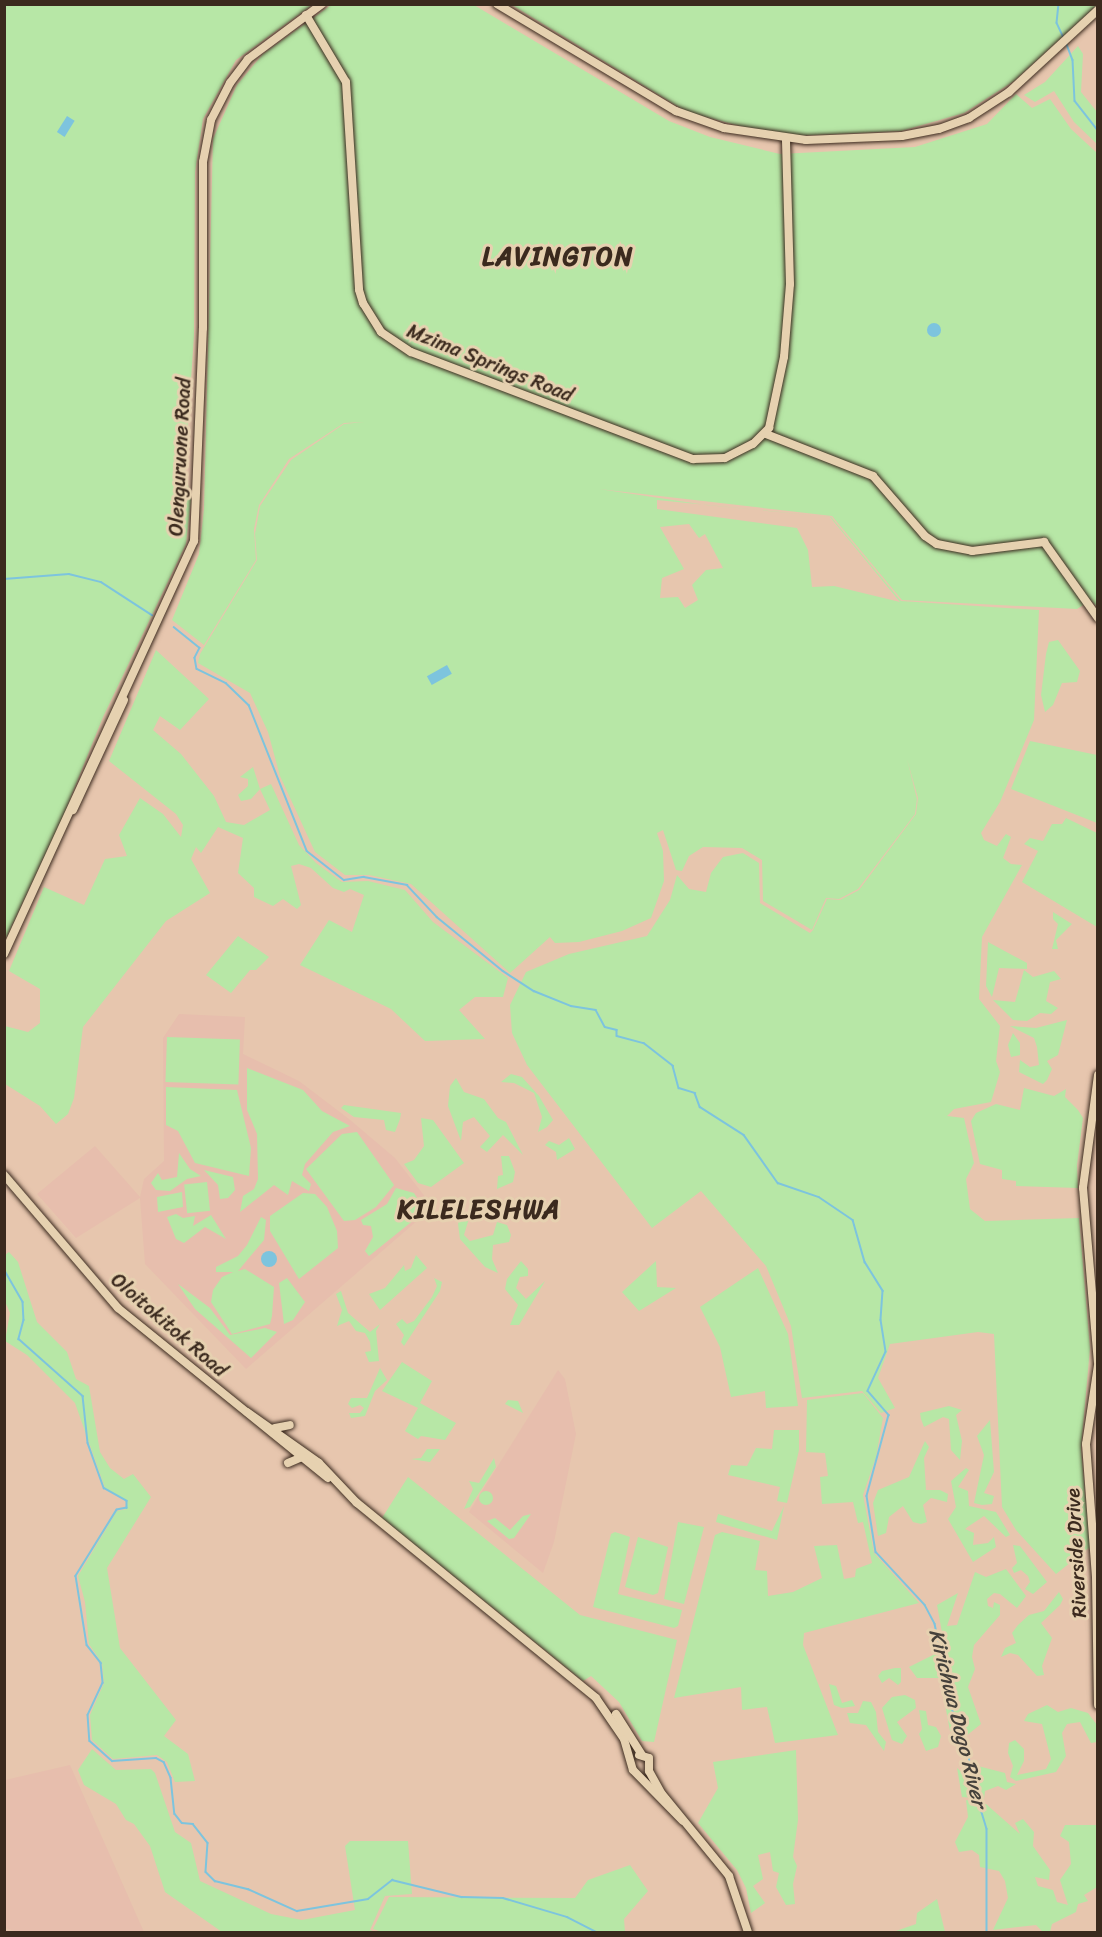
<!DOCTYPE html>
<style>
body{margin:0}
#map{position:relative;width:1102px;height:1937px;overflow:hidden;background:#e7c6ae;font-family:Sriracha,sans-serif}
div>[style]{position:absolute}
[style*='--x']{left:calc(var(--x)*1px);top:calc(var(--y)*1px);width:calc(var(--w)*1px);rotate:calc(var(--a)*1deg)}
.built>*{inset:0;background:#e7bead}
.green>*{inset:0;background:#b7e7a6;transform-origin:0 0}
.round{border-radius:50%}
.water>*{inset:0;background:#7dc4de;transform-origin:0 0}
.stream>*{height:1.5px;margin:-0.75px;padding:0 0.75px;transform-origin:0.75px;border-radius:0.75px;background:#7dc4de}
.roads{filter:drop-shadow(0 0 2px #3b2a1e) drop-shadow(0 0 2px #3b2a1e)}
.secondary>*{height:8px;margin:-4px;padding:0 4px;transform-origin:4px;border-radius:4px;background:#e6d1b0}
span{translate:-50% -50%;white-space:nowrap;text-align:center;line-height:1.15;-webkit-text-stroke:6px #e6d1b0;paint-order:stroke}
.street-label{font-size:20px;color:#3b2a1e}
.water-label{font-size:21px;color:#45413b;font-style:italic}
.district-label{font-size:26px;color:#3b2a1e;font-weight:700;letter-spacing:1.5px}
.frame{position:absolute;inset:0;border:6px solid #3b2a1e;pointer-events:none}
</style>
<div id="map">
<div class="built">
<div style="clip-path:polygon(179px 1014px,245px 1017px,243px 1054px,299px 1081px,349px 1119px,395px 1158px,433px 1207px,246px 1369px,145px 1264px,140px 1198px,76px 1238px,37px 1194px,95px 1146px,140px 1197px,144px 1179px,164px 1161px,163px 1038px)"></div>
<div style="clip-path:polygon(558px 1370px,565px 1379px,576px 1434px,554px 1542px,543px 1573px,469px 1512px)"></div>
<div style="clip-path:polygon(70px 1765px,144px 1932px,18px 1932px,5px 1928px,5px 1780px)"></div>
</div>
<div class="green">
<div style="clip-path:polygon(5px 5px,312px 5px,236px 60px,203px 119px,195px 172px,194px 335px,185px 470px,191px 500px,186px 544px,103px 717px,64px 814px,5px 940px)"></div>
<div style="clip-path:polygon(evenodd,331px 5px,474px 5px,669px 121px,710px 137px,780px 154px,915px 147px,987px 124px,1016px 94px,1032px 108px,1050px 99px,1071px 129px,1097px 153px,1097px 607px,1091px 600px,1077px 609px,902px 600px,832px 516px,599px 489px,706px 505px,831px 517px,901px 601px,1039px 610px,1034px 720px,1000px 802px,981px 833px,984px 840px,997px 846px,1006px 834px,1011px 837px,1003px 858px,1011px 864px,1022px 865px,982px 937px,979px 999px,1000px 1026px,996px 1061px,1000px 1072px,991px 1102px,954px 1109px,947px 1116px,964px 1118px,974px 1163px,966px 1179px,970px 1209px,985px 1221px,1079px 1218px,1090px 1348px,1081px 1449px,1090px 1547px,1056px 1574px,1016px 1530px,1002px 1507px,994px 1334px,978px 1332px,890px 1344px,878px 1378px,895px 1408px,881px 1413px,862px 1391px,802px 1398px,791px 1326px,766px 1266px,701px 1191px,652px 1228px,527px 1065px,512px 1033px,510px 1005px,526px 972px,569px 954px,647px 936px,670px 900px,677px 875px,689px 889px,706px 892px,711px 873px,723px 857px,743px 853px,759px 863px,760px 903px,810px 933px,813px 930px,827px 899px,840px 900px,859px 890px,916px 814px,918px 798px,907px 759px,917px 799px,915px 814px,858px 889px,839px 899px,826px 898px,812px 930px,763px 901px,762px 860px,742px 848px,703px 847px,689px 856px,682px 871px,676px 870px,663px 830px,657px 833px,663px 851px,664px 881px,651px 918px,622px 931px,579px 942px,555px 943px,550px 937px,510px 973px,411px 884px,369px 875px,345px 875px,315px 852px,280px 776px,268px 732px,250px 693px,198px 663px,200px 654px,257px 560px,255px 534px,260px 506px,291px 460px,344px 424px,364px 422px,344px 423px,289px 459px,259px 505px,254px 529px,256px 560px,204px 645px,172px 620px,199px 554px,204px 509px,213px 139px,237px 85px,263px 54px,331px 5px,657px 500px,830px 517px,900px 602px,834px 586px,812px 587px,808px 550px,797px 528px,657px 509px,657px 500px,331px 5px,689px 524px,699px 538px,705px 534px,723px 568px,706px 570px,692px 585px,698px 600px,685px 608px,678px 597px,660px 598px,662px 578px,684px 569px,660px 527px,689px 524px)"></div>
<div style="clip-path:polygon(512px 5px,1097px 5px,1014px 81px,964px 113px,901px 131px,792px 136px,771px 134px,687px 112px)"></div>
<div style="clip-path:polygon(1078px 46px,1083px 54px,1081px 92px,1097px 112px,1097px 144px,1074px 122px,1054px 91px,1035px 102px,1024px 95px,1045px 82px)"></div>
<div style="clip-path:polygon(1058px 640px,1080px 671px,1077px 682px,1062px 683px,1053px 705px,1045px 712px,1041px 695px,1046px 654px,1049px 642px)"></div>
<div style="clip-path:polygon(156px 650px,209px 699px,180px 730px,160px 716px,153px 730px,181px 754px,214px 796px,226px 822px,244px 825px,270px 810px,260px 789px,251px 799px,241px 801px,238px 795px,248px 786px,248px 779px,240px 777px,253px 767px,260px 789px,271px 784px,299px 845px,316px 863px,342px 882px,368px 881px,405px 890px,433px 922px,508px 978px,503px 997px,475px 997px,459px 1010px,485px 1039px,425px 1041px,391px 1009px,300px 965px,329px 920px,352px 932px,364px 895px,350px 889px,344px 892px,333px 888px,311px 868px,299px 864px,291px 866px,301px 905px,297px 909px,283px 899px,273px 906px,254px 897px,254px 888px,238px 873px,243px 838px,218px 827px,201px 853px,196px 847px,191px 859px,210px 893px,166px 921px,83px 1027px,74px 1098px,68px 1114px,56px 1124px,40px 1106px,5px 1084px,5px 1026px,28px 1032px,40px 1023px,40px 989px,9px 971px,44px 887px,84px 905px,105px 859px,127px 856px,119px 835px,140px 798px,163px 814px,181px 837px,183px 825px,176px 814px,109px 761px)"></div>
<div style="clip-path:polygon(1030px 741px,1097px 755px,1097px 823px,1011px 789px)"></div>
<div style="clip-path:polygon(1066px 818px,1097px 833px,1097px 927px,1022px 882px,1038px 851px,1024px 844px,1030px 838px,1043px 841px,1052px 824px,1062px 824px)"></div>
<div style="clip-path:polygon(1053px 912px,1072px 924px,1056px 940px,1058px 949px,1052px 949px,1058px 924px,1053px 919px)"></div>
<div style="clip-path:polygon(238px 936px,269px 957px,256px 970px,250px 970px,231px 993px,206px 975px)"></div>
<div style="clip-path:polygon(988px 942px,1027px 963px,1027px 969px,999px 968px,992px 997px,986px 986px)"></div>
<div style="clip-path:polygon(1024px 970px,1033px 977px,1054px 971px,1061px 979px,1050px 982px,1046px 1001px,1058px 1008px,1051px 1014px,1040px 1013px,1027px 1021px,1013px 1020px,993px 1000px,1015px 1002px)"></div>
<div style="clip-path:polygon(1067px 1020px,1058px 1055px,1047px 1061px,1052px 1069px,1047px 1080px,1043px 1084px,1019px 1072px,1020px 1060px,1030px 1067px,1039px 1065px,1037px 1047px,1034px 1038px,1010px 1026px,1036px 1028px)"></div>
<div style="clip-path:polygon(1013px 1033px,1020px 1043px,1020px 1055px,1011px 1057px,1008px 1045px)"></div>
<div style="left:167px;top:1037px;width:73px;height:45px;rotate:2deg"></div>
<div style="clip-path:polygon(247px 1068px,303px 1090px,322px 1111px,350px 1126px,333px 1132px,305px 1164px,302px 1175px,311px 1184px,309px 1191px,292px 1181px,288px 1195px,274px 1185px,240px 1212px,243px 1196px,254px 1189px,258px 1179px,257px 1134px,247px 1110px)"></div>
<div style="clip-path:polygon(511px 1074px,522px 1077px,539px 1096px,553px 1120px,547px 1127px,538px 1132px,542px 1117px,534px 1093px,514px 1083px,501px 1082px)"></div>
<div style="clip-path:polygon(456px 1078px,464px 1092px,484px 1099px,498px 1118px,506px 1122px,523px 1155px,503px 1135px,487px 1152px,480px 1147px,490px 1136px,474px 1117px,463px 1122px,461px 1141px,448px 1106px,450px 1086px)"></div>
<div style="clip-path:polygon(166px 1087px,237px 1090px,251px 1148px,249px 1176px,195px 1163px,178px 1131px,166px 1125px)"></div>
<div style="clip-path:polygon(1024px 1088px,1054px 1096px,1066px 1089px,1065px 1097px,1078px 1110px,1083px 1118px,1077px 1165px,1078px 1188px,1016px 1186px,1016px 1181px,1002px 1179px,1002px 1170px,980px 1164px,971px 1121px,976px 1113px,996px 1104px,1020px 1110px)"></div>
<div style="clip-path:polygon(344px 1105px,401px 1113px,400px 1119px,395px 1132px,386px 1130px,384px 1120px,354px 1117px,341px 1108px)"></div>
<div style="clip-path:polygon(421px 1118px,433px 1120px,464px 1163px,431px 1187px,418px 1183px,404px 1164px,414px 1160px,424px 1146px)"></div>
<div style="clip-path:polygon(357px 1132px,394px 1185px,376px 1207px,355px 1220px,344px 1221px,306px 1169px,342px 1134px)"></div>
<div style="clip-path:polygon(569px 1138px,575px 1149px,557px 1160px,556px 1152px,545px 1145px,549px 1141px,559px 1145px)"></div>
<div style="clip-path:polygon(179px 1153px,190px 1169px,201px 1176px,187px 1179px,170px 1191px,156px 1190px,151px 1183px,158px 1173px,162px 1180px,177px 1177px)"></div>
<div style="clip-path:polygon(501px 1156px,509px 1156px,515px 1172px,513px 1182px,497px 1189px,498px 1176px,503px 1175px)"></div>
<div style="clip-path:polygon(204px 1170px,233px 1177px,235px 1190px,228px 1198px,220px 1199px,218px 1185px)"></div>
<div style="left:207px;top:1182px;width:29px;height:23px;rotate:84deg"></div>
<div style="clip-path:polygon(396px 1188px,414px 1193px,425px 1211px,369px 1256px,365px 1251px,373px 1237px,371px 1226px,363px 1225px,361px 1220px,387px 1204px)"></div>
<div style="clip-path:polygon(182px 1192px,183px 1207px,158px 1212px,157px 1197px)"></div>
<div style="clip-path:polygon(303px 1193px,315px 1194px,327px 1207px,337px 1231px,338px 1248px,299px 1279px,270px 1231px,270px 1216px)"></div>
<div style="clip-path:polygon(486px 1199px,494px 1205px,507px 1203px,513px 1211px,500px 1219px,491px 1216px,481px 1205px)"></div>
<div style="clip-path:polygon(462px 1211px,470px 1215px,464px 1235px,470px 1241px,493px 1235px,497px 1222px,507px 1225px,511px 1235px,509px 1242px,493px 1245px,492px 1259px,498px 1273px,485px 1267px,460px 1239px,458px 1224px)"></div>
<div style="clip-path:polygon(176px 1214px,183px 1218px,195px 1216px,193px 1226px,211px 1215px,226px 1239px,205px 1227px,184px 1243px,176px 1239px,167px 1217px)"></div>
<div style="clip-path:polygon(261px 1217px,266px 1220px,264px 1240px,238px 1271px,245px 1269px,274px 1287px,272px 1316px,270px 1324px,232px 1334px,211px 1302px,213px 1290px,222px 1277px,233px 1272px,216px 1272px,216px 1267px,238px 1256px,247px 1245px)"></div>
<div style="clip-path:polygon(9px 1252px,18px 1262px,37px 1322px,67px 1352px,76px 1379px,89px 1386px,100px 1452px,110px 1468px,124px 1479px,133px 1474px,151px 1497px,107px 1568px,120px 1648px,176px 1720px,164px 1736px,188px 1754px,195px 1781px,175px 1782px,167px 1762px,157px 1755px,113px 1759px,92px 1740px,90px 1715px,104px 1683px,102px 1663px,89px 1644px,85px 1602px,78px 1576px,117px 1511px,127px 1509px,127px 1501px,105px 1488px,75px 1403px,27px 1355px,5px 1341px,10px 1313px,4px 1299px,5px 1255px)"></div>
<div style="clip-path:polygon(416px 1255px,427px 1268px,380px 1310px,369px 1294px,385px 1288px,404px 1265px,405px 1271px,411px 1268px)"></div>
<div style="clip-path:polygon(521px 1261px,528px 1269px,528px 1276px,520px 1277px,516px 1288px,526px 1299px,545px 1281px,519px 1325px,510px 1325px,518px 1305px,505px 1289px,507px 1279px)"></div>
<div style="clip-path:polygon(656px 1261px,657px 1287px,676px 1288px,639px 1311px,622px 1292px)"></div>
<div style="clip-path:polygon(758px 1268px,788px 1334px,798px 1406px,766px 1408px,765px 1391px,731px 1397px,720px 1347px,700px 1307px)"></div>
<div style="clip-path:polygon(287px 1278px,305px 1302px,293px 1320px,284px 1324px,279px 1283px)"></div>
<div style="clip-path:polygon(434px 1278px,442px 1282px,440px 1291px,404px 1346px,401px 1342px,404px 1335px,396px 1324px,402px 1319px,407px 1324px,414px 1321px,432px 1297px,437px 1286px)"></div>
<div style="clip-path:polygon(178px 1284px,210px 1308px,230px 1335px,265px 1328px,277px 1332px,251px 1358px,195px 1309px)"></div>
<div style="clip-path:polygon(341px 1291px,348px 1313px,370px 1332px,380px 1324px,376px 1331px,379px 1361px,369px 1362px,365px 1352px,371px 1351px,370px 1342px,365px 1333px,356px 1331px,349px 1321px,337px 1326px,342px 1310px,336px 1294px)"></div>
<div style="clip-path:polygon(402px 1362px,432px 1381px,420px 1403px,456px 1423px,445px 1440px,421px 1436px,418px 1439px,405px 1431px,418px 1408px,382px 1391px)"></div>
<div style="clip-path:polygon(380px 1368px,387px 1380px,375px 1391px,365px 1416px,351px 1418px,349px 1413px,360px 1413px,364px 1408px,360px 1405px,352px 1408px,348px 1404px,351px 1398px,367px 1398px)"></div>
<div style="clip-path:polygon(863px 1393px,883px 1418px,876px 1457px,863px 1495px,874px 1553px,919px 1603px,804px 1633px,803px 1645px,838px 1735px,775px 1743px,767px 1707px,742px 1710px,741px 1687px,674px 1698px,715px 1535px,722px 1532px,760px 1541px,755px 1570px,767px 1571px,768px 1596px,793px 1592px,822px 1578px,814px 1546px,837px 1545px,844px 1579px,855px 1577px,856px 1569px,872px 1563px,863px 1522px,858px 1523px,853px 1502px,822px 1504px,820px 1477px,828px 1476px,825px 1453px,806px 1452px,807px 1400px)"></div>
<div style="clip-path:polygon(508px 1400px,518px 1401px,523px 1413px,505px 1404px)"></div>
<div style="clip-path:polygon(949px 1406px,962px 1410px,956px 1415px,962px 1441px,960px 1460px,951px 1450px,949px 1419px,943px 1417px,924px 1427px,921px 1419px,920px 1413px)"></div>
<div style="clip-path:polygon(990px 1420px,994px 1472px,984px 1493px,994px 1496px,992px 1504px,982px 1505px,974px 1503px,984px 1455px,977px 1436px)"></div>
<div style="clip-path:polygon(774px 1430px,799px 1430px,799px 1450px,787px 1503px,777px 1501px,780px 1487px,728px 1475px,731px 1465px,747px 1466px,756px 1448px,772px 1449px)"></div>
<div style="clip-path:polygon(925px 1441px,929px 1447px,924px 1458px,926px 1490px,940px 1490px,948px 1494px,947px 1502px,931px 1498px,923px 1505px,927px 1522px,921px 1524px,913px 1522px,903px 1506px,889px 1517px,886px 1533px,878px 1536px,873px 1503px,878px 1490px,909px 1477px)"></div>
<div style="clip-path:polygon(427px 1449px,440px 1449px,430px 1462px,411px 1459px,421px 1458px)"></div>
<div style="clip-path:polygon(494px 1458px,496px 1467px,470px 1507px,464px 1509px,473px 1489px,469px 1481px,479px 1483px)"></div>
<div style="clip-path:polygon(966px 1468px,969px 1470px,958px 1487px,968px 1491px,969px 1506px,996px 1512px,1010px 1535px,1006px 1537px,984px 1516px,969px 1526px,965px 1529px,974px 1533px,973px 1545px,988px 1543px,994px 1537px,996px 1547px,973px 1562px,948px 1519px,956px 1507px,951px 1481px)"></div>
<div style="clip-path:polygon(408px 1477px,580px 1615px,677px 1640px,654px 1742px,642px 1741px,619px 1702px,591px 1676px,583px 1681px,382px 1518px)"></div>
<div class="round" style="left:479px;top:1491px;width:14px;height:14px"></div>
<div style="clip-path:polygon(784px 1506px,777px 1540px,716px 1522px,718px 1514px,772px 1531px)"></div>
<div style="clip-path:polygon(531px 1514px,514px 1538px,509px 1539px,487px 1521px,495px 1518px,510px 1530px,523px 1516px)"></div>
<div style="clip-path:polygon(678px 1522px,704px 1527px,684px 1604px,664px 1599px)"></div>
<div style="clip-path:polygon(615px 1532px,630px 1537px,618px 1594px,682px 1610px,678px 1626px,674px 1628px,593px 1607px,611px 1534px)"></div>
<div style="clip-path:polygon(638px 1537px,668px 1547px,658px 1593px,653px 1595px,625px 1587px)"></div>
<div style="clip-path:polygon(1013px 1545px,1020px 1546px,1047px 1582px,1033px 1594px,1025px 1589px,1030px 1582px,1028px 1576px,1021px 1570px,1014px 1573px,1012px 1568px,1017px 1563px)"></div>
<div style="clip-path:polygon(1006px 1569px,1026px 1596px,1017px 1608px,1000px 1594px,994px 1593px,987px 1599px,988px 1606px,993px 1608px,994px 1602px,1000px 1605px,1000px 1615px,974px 1645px,972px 1657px,975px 1669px,968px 1687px,981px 1724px,966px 1736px,950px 1731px,940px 1678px,917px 1678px,909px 1667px,945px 1649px,937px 1605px,958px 1593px,947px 1626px,957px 1625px,975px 1572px,986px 1577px)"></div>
<div style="clip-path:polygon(1059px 1592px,1063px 1599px,1060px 1605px,1041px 1623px,1052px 1638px,1042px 1666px,1044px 1675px,1037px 1676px,1018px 1655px,1010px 1653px,1001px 1657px,1005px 1648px,1016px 1643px,1012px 1633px,1018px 1625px,1029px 1615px,1044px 1611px)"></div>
<div style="clip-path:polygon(895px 1668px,901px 1668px,901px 1682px,898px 1685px,889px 1678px,882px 1683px,878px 1676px,882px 1671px)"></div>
<div style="clip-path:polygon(829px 1684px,836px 1686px,842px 1703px,852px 1700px,855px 1706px,842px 1708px,834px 1705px)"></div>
<div style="clip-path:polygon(905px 1695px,915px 1700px,916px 1708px,897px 1722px,907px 1736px,902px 1744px,892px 1740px,882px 1708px,892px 1697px)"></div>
<div style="clip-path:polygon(863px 1701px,871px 1702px,876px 1712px,878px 1732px,886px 1742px,884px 1751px,866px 1725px,850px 1723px,847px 1713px,858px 1713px)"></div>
<div style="clip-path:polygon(1047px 1705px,1058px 1712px,1071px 1708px,1088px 1713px,1097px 1725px,1097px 1742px,1091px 1743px,1080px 1722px,1067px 1724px,1062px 1733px,1066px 1756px,1056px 1772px,1016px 1781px,1010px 1777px,1013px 1766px,1008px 1753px,1009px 1743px,1015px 1740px,1024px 1749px,1024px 1761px,1017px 1775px,1046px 1769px,1051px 1759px,1042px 1724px,1024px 1721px,1028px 1714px)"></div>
<div style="clip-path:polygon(919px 1710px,926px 1711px,928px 1725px,936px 1727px,941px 1736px,938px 1747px,926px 1751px,919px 1734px,922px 1729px)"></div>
<div style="clip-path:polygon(92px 1749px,116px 1770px,151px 1769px,155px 1773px,175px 1832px,191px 1843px,200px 1881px,271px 1914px,302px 1920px,355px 1910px,345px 1846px,350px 1841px,408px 1841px,412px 1894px,385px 1896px,370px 1930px,376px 1932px,222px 1932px,165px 1892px,150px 1846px,134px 1824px,126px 1820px,116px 1804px,84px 1785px,78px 1770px)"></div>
<div style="clip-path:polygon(796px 1750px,798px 1820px,793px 1857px,797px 1866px,793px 1884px,795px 1904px,786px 1905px,776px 1887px,779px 1873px,773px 1871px,770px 1852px,758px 1855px,763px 1879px,753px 1886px,765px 1903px,751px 1913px,746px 1888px,737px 1870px,698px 1823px,718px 1788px,713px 1762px)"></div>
<div style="clip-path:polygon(978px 1766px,1005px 1773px,1007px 1782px,1016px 1784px,1006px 1790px,998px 1786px,985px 1791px,984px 1799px,962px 1797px,957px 1768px,965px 1775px)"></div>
<div style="clip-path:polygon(966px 1800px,986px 1804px,1020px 1834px,1015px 1823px,1023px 1819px,1034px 1832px,1033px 1846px,1050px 1870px,1049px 1880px,1035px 1877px,1038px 1886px,1053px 1890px,1057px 1902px,1068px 1905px,1060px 1880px,1071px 1864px,1069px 1842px,1060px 1836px,1065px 1825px,1097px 1825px,1097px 1887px,1084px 1895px,1088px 1901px,1078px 1904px,1076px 1912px,1052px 1924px,1050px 1932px,1043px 1932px,1036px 1925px,993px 1930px,1008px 1898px,1005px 1881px,999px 1871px,980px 1867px,979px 1855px,972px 1850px,959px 1852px,955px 1842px,968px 1817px)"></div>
<div style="clip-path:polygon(630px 1865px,648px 1891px,624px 1919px,625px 1932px,382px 1932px,373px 1929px,389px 1897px,575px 1898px,588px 1880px)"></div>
<div style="clip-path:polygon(937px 1899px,945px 1932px,893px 1932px,916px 1924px,917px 1913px)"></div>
</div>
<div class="water">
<div style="left:67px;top:116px;width:9px;height:19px;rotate:32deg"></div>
<div class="round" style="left:927px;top:323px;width:14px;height:14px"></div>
<div style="left:447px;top:665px;width:10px;height:23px;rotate:61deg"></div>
<div class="round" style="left:261px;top:1251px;width:16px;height:16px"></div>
</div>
<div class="stream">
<div style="--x:1059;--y:4;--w:19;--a:96"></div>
<div style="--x:1057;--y:23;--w:17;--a:65"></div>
<div style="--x:1066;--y:42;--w:19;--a:69"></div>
<div style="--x:1073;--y:60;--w:41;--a:87.2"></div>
<div style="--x:1075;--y:101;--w:37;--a:52"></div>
<div style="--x:4;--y:579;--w:65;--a:-4.4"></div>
<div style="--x:69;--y:574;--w:33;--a:14"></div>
<div style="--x:101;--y:582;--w:61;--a:32.9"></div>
<div style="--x:174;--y:627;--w:33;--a:39"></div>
<div style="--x:200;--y:648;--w:11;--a:117"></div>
<div style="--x:195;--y:658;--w:11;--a:80"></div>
<div style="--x:197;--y:669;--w:32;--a:26"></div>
<div style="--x:226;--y:683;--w:32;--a:44"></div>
<div style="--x:249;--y:705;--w:157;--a:68.3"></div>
<div style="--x:307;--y:851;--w:47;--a:38.1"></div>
<div style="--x:344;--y:880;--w:20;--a:-9"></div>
<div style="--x:364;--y:877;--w:44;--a:10.5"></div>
<div style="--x:407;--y:885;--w:44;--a:46.8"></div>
<div style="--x:437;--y:917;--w:85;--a:39.3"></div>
<div style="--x:503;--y:971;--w:37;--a:33"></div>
<div style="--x:534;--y:991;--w:40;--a:22"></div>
<div style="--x:571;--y:1006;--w:25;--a:9"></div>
<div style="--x:596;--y:1010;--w:19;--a:62"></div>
<div style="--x:605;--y:1027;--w:12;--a:14"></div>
<div style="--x:617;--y:1030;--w:6;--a:90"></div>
<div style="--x:617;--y:1036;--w:28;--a:15"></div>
<div style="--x:644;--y:1043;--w:37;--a:38"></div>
<div style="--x:673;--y:1066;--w:23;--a:75"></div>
<div style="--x:679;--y:1088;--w:17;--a:17"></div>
<div style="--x:695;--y:1093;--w:15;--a:70"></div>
<div style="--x:700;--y:1107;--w:52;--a:32.5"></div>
<div style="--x:744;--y:1135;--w:59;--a:54.7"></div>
<div style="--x:778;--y:1183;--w:43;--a:18.9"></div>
<div style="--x:819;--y:1197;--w:41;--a:34.1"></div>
<div style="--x:853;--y:1220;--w:44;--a:74.1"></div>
<div style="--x:865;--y:1262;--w:34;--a:58"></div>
<div style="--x:883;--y:1291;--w:29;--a:94"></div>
<div style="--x:881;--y:1320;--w:32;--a:81"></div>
<div style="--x:886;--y:1352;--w:43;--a:114.8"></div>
<div style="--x:868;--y:1391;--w:32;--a:49"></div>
<div style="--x:889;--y:1415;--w:84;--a:105.2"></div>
<div style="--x:867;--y:1496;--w:57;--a:80.9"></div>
<div style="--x:876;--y:1552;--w:72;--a:47.2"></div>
<div style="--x:925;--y:1605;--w:21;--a:62"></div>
<div style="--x:935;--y:1624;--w:103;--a:78.3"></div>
<div style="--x:956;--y:1725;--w:31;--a:65"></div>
<div style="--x:969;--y:1753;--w:23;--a:85"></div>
<div style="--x:971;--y:1776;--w:55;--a:73.2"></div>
<div style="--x:987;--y:1829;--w:103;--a:90"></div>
<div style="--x:4;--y:1269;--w:38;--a:60"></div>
<div style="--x:23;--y:1302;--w:18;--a:87"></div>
<div style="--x:24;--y:1320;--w:20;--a:105"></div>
<div style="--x:19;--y:1339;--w:86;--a:41.7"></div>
<div style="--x:83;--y:1396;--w:47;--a:83.9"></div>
<div style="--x:88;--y:1443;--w:48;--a:70.4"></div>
<div style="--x:104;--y:1488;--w:26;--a:29"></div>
<div style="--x:127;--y:1501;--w:7;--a:90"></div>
<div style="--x:127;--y:1508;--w:10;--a:169"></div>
<div style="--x:117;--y:1510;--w:78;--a:121.8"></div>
<div style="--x:76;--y:1576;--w:70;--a:80.9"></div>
<div style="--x:87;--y:1645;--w:23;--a:52"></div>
<div style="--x:101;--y:1663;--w:20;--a:84"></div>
<div style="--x:103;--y:1683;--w:35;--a:115"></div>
<div style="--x:88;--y:1715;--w:26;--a:86"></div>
<div style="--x:90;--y:1741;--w:30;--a:42"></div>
<div style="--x:112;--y:1761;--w:44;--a:-3.9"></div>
<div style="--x:156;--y:1758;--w:9;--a:27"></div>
<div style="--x:164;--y:1762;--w:17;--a:66"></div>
<div style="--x:171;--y:1778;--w:36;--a:84"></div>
<div style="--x:175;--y:1814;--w:11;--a:52"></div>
<div style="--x:182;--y:1823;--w:11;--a:5"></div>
<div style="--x:193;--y:1824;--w:24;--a:52"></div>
<div style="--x:208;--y:1843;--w:29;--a:94"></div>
<div style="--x:206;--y:1872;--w:13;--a:45"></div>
<div style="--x:215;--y:1881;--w:34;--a:14"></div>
<div style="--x:248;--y:1889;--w:54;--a:24.2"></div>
<div style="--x:297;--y:1911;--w:72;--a:-9.6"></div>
<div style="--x:368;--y:1899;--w:31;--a:-38"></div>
<div style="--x:392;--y:1880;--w:72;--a:13.7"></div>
<div style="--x:462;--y:1897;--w:41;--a:1.4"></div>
<div style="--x:503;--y:1898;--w:67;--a:16.5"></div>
<div style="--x:567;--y:1917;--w:34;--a:27"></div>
</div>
<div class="roads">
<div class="secondary">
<div style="--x:497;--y:4;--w:209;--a:30.9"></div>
<div style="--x:676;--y:111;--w:51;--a:19.5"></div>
<div style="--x:724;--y:128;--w:83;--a:8.3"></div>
<div style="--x:806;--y:140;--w:96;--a:-2.4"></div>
<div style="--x:902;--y:136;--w:38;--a:-11"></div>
<div style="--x:939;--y:129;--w:32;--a:-20"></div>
<div style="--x:969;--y:118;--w:48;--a:-33"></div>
<div style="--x:1009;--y:92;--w:121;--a:-42.7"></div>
<div style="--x:306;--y:15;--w:78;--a:59.2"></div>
<div style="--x:346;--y:82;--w:208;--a:86.4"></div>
<div style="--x:359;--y:290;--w:14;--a:73"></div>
<div style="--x:363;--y:303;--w:34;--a:58"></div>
<div style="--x:381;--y:332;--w:36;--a:34"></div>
<div style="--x:411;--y:352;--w:302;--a:20.8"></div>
<div style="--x:693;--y:459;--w:32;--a:-2"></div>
<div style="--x:725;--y:458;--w:31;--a:-27"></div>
<div style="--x:753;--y:444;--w:23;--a:-45"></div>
<div style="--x:769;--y:428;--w:73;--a:-78.1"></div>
<div style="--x:784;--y:357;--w:73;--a:-85.3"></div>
<div style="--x:790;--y:284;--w:144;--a:-91.6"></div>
<div style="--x:766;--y:434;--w:115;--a:21.4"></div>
<div style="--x:873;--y:476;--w:79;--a:49.1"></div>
<div style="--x:925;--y:536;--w:14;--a:34"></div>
<div style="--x:937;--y:544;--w:36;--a:11"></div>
<div style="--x:972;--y:551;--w:73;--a:-7.1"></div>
<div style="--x:1044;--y:542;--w:93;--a:54.6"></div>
<div style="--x:73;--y:810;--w:121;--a:-65.1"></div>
<div style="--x:4;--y:954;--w:455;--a:-65.3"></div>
<div style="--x:194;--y:541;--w:213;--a:-87.6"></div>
<div style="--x:203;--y:328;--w:166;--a:-90"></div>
<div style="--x:203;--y:162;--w:43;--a:-79.2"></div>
<div style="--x:211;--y:120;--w:42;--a:-62.8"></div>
<div style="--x:230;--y:83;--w:30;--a:-53"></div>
<div style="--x:248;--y:59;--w:92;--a:-36.6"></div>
<div style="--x:1098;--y:1075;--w:114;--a:97.6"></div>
<div style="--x:1083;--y:1188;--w:175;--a:85.1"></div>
<div style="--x:4;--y:1175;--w:175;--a:49.4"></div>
<div style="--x:118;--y:1308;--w:270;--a:39"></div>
<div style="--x:1098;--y:1365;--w:80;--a:98.6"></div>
<div style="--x:1086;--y:1444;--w:133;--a:85.7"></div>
<div style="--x:1096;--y:1577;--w:128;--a:89.1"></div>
<div style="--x:247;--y:1412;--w:88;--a:35.3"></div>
<div style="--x:319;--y:1463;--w:55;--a:46.5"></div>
<div style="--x:357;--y:1503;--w:308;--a:39.2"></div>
<div style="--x:596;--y:1698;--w:50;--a:55.7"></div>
<div style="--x:624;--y:1739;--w:32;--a:74"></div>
<div style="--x:633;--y:1770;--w:71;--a:45.6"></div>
<div style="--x:275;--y:1428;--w:15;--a:-11"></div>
<div style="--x:288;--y:1463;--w:15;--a:-23"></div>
<div style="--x:616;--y:1714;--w:49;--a:57.6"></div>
<div style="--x:639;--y:1755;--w:10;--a:17"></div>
<div style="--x:649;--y:1758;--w:13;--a:90"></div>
<div style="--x:649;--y:1771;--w:26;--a:61"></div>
<div style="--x:662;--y:1794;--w:106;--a:50.7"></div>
<div style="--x:729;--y:1876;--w:59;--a:71.3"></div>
</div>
</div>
<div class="street-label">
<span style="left:490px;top:363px;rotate:22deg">Mzima Springs Road</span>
<span style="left:180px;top:457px;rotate:-87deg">Olenguruone Road</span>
<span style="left:169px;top:1325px;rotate:41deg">Oloitokitok Road</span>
<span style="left:1076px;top:1553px;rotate:-93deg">Riverside Drive</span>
</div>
<div class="water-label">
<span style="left:958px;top:1718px;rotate:76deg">Kirichwa Dogo River</span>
</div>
<div class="district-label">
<span style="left:558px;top:257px">LAVINGTON</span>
<span style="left:479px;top:1210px">KILELESHWA</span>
</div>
<div class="frame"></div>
</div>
